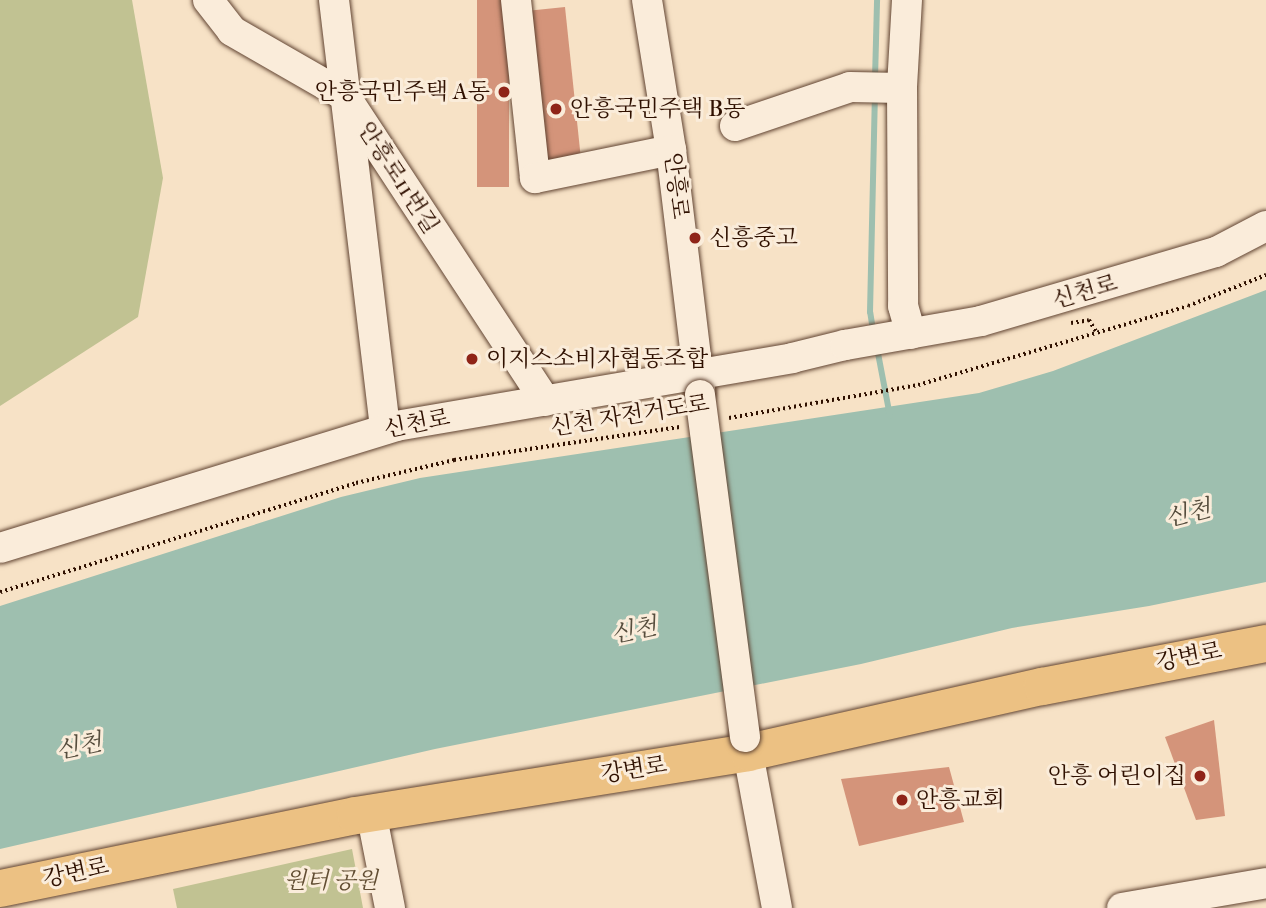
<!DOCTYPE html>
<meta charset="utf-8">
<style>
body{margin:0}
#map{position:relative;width:1266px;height:908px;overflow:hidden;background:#f7e2c6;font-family:"IM FELL French Canon","Noto Serif KR",serif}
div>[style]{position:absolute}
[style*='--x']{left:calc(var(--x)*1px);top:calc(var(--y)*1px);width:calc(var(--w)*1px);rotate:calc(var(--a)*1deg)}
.green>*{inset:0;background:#c1c292}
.water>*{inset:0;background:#9ebfaf}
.stream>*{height:6px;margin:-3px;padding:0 3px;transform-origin:3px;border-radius:3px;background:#9ebfaf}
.building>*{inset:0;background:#d4947a;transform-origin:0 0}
.path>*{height:3.5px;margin-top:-1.75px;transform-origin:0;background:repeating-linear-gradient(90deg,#2f1000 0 2px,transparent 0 5.5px)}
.roads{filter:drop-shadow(0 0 2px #614432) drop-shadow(0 0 2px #614432)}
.minor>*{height:30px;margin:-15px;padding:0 15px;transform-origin:15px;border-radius:15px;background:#faecda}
.major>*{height:37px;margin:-18.5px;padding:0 18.5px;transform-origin:18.5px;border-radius:18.5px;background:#ecc183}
.bridges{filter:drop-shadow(0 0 2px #614432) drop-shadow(0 0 2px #614432)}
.minor-bridge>*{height:30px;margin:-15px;padding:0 15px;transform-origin:15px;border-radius:15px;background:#faecda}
.dots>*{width:19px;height:19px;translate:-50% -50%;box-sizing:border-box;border:4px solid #faecda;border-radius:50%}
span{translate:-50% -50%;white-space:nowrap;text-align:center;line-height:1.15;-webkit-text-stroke:6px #faecda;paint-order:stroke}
.poi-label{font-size:23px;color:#2f1000}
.right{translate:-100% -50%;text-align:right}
.left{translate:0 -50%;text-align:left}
.street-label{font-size:23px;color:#2f1000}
.park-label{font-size:23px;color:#624e33;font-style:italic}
.water-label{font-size:24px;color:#564d3d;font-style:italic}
</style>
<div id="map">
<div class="green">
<div style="clip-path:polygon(0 0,132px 0,163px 178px,138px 317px,0 406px)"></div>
<div style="clip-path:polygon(352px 849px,363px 908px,177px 908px,173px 889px)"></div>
</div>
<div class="water">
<div style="clip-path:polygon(1266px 290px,1266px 582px,1149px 606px,1012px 628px,861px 664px,435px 749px,0 849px,0 606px,341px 497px,420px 478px,979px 393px,1053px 371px)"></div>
</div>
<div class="stream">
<div style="--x:875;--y:79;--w:79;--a:-88.5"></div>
<div style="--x:873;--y:330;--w:18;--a:-99"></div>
<div style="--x:870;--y:312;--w:216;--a:-88.7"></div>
<div style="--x:877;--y:348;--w:69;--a:79.2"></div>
</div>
<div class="building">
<div style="left:477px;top:0;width:32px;height:187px"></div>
<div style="left:565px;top:7px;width:159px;height:39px;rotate:84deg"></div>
<div style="clip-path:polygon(1214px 720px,1225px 816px,1196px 820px,1165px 737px)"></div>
<div style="clip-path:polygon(949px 767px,964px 822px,859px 846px,841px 779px)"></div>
</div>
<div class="path">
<div style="--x:1071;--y:323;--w:18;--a:-9"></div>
<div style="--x:1089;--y:320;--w:13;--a:58"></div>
<div style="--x:729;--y:418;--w:192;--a:-9.9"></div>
<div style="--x:918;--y:385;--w:281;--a:-16.3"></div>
<div style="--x:1188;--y:306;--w:84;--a:-21.7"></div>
<div style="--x:0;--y:592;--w:372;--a:-17"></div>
<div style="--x:356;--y:483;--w:101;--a:-13.2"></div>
<div style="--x:454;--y:460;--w:228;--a:-8.3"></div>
</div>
<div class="roads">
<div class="minor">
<div style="--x:208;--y:0;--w:39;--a:52"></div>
<div style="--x:232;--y:31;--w:130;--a:29.9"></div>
<div style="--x:345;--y:96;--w:365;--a:56.7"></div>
<div style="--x:334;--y:0;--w:432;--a:83.2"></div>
<div style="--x:516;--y:0;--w:179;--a:83.9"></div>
<div style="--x:535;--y:178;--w:139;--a:-11.6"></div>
<div style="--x:647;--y:0;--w:152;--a:80.9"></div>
<div style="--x:671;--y:150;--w:243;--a:83.1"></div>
<div style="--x:907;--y:0;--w:88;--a:93.3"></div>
<div style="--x:902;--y:88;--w:218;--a:89.7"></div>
<div style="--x:903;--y:306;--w:29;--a:74"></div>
<div style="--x:735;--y:126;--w:121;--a:-18.7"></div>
<div style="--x:850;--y:87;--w:52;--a:1.1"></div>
<div style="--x:0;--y:548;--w:414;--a:-17.1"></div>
<div style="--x:396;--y:426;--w:402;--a:-9.7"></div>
<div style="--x:792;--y:358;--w:55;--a:-13.8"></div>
<div style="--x:845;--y:345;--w:138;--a:-10"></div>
<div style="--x:981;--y:321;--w:245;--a:-16.4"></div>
<div style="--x:1216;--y:252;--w:56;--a:-27.5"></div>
<div style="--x:745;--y:737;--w:174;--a:79.4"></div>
<div style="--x:371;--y:812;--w:98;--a:78.8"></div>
<div style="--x:1122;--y:908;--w:146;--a:-9.8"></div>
</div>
<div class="major">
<div style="--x:0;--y:888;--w:362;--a:-11.6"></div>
<div style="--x:355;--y:815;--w:398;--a:-9.1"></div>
<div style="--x:748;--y:752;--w:301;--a:-12.7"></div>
<div style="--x:1042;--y:686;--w:228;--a:-10.9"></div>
</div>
</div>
<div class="bridges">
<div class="minor-bridge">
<div style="--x:700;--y:395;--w:345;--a:82.5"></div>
</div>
</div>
<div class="dots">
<div style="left:504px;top:92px;background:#8f2418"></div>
<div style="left:556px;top:109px;background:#8f2418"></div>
<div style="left:695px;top:238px;background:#8f2418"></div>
<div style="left:472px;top:359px;background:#8f2418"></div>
<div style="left:1200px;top:776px;background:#8f2418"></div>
<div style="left:902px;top:800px;background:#8f2418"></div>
</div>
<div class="poi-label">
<span class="right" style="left:490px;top:92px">안흥국민주택 A동</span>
<span class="left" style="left:570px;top:109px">안흥국민주택 B동</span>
<span class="left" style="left:709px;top:238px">신흥중고</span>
<span class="left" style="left:486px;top:359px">이지스소비자협동조합</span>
<span class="right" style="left:1186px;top:776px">안흥 어린이집</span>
<span class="left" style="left:916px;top:800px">안흥교회</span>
</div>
<div class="street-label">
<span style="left:398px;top:178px;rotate:57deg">안흥로11번길</span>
<span style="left:676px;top:186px;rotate:83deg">안흥로</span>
<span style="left:1085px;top:292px;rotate:-16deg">신천로</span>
<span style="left:630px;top:416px;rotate:-9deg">신천 자전거도로</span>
<span style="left:417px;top:424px;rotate:-11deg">신천로</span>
<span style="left:1189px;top:657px;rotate:-11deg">강변로</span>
<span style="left:634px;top:770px;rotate:-9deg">강변로</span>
<span style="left:76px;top:873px;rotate:-12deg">강변로</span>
</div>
<div class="park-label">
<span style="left:331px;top:881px">원터 공원</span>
</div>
<div class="water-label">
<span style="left:1188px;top:514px;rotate:-14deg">신천</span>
<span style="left:634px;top:631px;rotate:-12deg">신천</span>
<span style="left:79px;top:747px;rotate:-12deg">신천</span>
</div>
</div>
